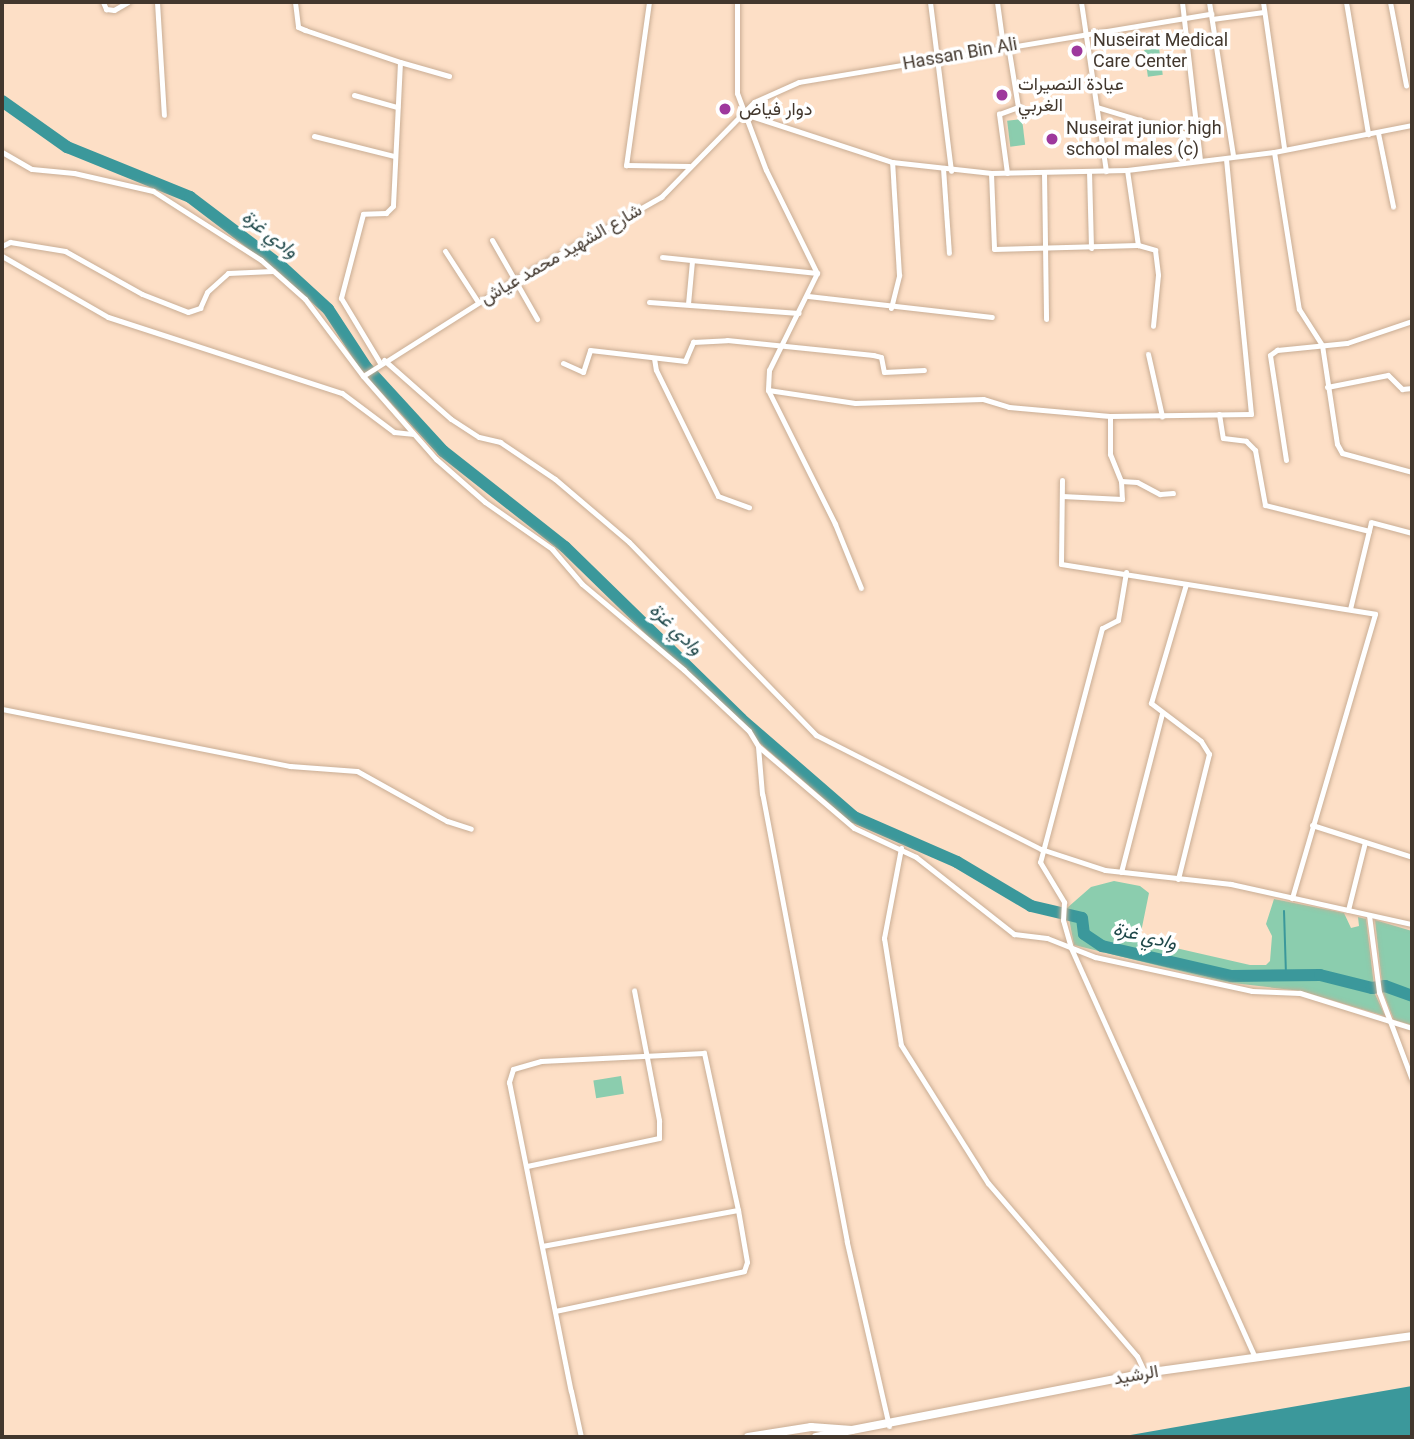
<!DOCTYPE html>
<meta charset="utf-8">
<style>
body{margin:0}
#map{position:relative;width:1414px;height:1439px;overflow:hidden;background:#fddfc6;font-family:Roboto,Vazirmatn,sans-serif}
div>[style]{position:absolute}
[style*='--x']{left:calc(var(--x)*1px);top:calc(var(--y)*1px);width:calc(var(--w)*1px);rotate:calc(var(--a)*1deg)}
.green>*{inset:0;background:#8bcdae;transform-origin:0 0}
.water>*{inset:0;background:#3b989b}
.stream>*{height:2px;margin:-1px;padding:0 1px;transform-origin:1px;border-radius:1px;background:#3b989b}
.river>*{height:12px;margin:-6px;padding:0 6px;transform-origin:6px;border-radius:6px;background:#3b989b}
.roads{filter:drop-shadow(0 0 2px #c9ad94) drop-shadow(0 0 2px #c9ad94)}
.street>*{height:5px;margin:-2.5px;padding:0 2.5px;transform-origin:2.5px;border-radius:2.5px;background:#fff}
.secondary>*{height:8px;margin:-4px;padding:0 4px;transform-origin:4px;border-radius:4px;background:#fff}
.dots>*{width:19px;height:19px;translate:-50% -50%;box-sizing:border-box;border:4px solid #fff;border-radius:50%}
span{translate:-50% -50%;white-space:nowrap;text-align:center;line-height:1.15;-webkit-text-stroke:7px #fff;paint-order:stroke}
.poi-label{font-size:18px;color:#42372d}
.left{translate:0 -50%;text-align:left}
.street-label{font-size:18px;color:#42372d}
.water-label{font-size:19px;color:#1e4749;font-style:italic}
.frame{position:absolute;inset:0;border:4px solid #42372d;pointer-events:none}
</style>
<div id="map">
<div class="green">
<div style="left:1159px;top:48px;width:27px;height:15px;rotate:82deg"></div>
<div style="left:1022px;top:119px;width:26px;height:15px;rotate:83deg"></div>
<div style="clip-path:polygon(1114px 881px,1140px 886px,1149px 893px,1140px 937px,1145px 941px,1250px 965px,1266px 965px,1270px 961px,1272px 936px,1266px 924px,1274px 899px,1344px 913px,1351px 928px,1359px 926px,1358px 917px,1366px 919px,1375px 994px,1385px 1016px,1301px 991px,1224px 982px,1074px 945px,1067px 908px,1091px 887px)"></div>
<div style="clip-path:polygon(1375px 920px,1412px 931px,1412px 1025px,1394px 1020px,1383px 992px)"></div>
<div style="left:621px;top:1076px;width:18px;height:28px;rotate:81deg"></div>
</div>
<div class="water">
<div style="clip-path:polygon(1412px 1386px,1412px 1437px,1119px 1437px)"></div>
</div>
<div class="stream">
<div style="--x:1284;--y:911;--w:65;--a:88.2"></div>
</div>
<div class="river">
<div style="--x:2;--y:101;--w:80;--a:35.3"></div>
<div style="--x:67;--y:147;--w:133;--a:22.1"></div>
<div style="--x:190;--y:197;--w:114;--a:37.2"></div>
<div style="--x:281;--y:266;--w:64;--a:42.5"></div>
<div style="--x:328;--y:309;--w:69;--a:56.8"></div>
<div style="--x:366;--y:367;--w:114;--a:47.5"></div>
<div style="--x:443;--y:451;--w:155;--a:38.2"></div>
<div style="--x:565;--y:547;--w:246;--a:44.3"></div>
<div style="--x:741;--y:719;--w:150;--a:40.9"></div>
<div style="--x:854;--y:817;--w:112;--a:23.6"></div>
<div style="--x:957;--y:862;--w:86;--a:30.7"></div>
<div style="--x:1031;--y:906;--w:52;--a:13.2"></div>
<div style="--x:1082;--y:918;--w:16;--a:83"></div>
<div style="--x:1084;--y:934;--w:22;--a:34"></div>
<div style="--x:1102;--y:946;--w:132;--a:13.1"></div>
<div style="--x:1231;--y:976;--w:89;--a:-0.6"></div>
<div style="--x:1320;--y:975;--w:54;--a:14"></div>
<div style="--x:1372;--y:988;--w:13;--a:-9"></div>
<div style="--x:1385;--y:986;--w:29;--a:20"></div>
</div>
<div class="roads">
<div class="street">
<div style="--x:103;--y:2;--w:8;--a:67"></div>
<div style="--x:106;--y:9;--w:8;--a:7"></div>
<div style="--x:114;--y:10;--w:16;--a:-30"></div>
<div style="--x:157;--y:2;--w:113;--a:86.5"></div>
<div style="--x:295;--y:2;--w:25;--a:83"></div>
<div style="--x:298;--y:27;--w:8;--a:23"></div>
<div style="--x:305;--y:30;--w:100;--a:18.6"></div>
<div style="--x:400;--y:62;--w:144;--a:92.8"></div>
<div style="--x:393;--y:206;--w:10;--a:135"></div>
<div style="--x:386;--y:213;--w:23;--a:178"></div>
<div style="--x:363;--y:214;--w:87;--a:104.7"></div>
<div style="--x:341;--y:298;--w:76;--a:59"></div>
<div style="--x:649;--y:2;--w:165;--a:98"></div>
<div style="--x:626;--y:165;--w:63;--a:0.9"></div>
<div style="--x:737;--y:2;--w:91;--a:90"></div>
<div style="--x:737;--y:93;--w:82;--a:69.4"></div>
<div style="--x:766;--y:170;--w:115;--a:63.7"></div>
<div style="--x:817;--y:273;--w:108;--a:116.3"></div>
<div style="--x:769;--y:370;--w:20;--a:93"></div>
<div style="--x:768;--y:390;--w:150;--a:63.4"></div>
<div style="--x:835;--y:524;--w:69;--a:67.9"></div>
<div style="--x:930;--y:2;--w:170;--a:82.9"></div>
<div style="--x:997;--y:2;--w:44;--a:82.2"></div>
<div style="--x:1081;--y:2;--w:171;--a:81.6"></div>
<div style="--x:1182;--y:2;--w:159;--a:83.5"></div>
<div style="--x:1209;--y:2;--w:155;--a:81.1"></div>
<div style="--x:1263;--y:2;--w:148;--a:81.8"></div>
<div style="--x:1346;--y:2;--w:134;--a:80.5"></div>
<div style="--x:1390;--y:2;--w:85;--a:79.1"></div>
<div style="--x:1212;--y:19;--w:52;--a:-7.7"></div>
<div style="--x:400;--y:62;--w:51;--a:15.9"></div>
<div style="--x:354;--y:95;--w:45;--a:15.6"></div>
<div style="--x:1097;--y:107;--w:103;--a:16.9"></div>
<div style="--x:745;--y:114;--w:155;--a:18.1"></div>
<div style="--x:892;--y:162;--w:100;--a:6.3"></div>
<div style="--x:991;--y:173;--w:136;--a:-1.3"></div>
<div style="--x:1127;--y:170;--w:148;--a:-7"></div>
<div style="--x:1274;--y:152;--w:141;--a:-11.1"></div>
<div style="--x:1378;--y:133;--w:75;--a:78.4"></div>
<div style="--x:314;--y:136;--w:82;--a:14"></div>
<div style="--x:2;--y:152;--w:34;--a:30"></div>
<div style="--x:32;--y:169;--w:42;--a:5.4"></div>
<div style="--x:74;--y:173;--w:81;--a:12.8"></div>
<div style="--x:153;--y:191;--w:128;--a:32.6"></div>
<div style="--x:261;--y:260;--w:59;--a:41.6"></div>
<div style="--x:305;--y:299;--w:96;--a:53"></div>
<div style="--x:363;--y:376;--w:111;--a:48.7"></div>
<div style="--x:436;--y:459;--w:65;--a:41.3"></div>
<div style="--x:485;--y:502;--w:82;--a:35"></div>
<div style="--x:552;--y:549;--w:46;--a:49.4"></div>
<div style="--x:582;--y:584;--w:133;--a:40.1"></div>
<div style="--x:684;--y:670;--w:89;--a:43.2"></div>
<div style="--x:749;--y:731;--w:17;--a:59"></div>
<div style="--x:1274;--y:152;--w:159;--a:81"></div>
<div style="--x:1299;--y:309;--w:43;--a:57.4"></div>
<div style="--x:1322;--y:345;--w:100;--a:81.4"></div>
<div style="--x:1337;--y:444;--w:10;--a:61"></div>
<div style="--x:1342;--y:453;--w:73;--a:15.2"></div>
<div style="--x:943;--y:168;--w:85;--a:86"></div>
<div style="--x:1127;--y:170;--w:76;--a:81.7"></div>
<div style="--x:1138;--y:245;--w:18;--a:16"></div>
<div style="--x:1155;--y:250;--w:25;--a:83"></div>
<div style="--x:1158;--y:275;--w:51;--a:95.6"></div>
<div style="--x:1089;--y:171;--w:77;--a:88.5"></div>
<div style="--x:1044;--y:172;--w:147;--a:89.2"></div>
<div style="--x:991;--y:173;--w:76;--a:87.7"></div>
<div style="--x:994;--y:249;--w:144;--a:-1.6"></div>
<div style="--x:1007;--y:173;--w:60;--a:-97.7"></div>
<div style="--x:999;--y:114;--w:20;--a:-20"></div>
<div style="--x:1018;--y:107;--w:63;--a:-99.2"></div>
<div style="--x:492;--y:240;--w:91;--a:60.3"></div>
<div style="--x:2;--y:246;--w:9;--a:-27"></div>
<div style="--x:10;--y:242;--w:56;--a:9.3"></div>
<div style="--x:65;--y:251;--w:88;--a:29.2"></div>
<div style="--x:142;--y:294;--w:49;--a:21.4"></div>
<div style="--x:188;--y:312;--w:13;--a:-18"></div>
<div style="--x:200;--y:308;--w:17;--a:-66"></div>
<div style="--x:207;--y:292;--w:28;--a:-42"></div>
<div style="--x:228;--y:273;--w:45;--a:-2.5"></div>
<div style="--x:445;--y:251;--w:61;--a:57.1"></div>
<div style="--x:2;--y:256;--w:122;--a:29.9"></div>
<div style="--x:108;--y:317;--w:246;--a:18"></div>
<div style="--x:342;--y:393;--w:65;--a:36.9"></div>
<div style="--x:394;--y:432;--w:18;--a:6"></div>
<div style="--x:662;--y:257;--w:156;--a:5.9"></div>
<div style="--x:808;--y:296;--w:185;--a:6.5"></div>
<div style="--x:649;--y:302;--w:150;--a:4.2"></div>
<div style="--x:688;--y:304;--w:43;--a:-84.7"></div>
<div style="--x:891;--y:308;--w:34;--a:-76"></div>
<div style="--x:899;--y:275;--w:113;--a:-93.5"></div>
<div style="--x:1148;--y:354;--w:64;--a:77.3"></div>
<div style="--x:654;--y:358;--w:12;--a:81"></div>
<div style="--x:656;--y:370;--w:140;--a:63.8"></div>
<div style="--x:718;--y:496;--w:33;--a:20"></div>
<div style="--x:384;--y:360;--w:89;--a:41.4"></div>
<div style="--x:451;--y:419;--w:33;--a:33"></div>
<div style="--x:479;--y:437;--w:22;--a:13"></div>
<div style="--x:500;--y:442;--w:66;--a:33.9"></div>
<div style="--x:555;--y:479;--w:97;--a:40.4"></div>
<div style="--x:629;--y:542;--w:269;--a:45.9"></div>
<div style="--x:816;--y:735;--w:252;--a:26.9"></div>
<div style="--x:1041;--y:849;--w:67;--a:18.2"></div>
<div style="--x:1105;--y:870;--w:127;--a:6.3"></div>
<div style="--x:1231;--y:884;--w:185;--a:12.5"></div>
<div style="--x:563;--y:363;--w:22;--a:24"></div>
<div style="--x:583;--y:372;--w:23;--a:-72"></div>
<div style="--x:590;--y:350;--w:96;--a:6.6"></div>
<div style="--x:685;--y:361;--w:21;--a:-67"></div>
<div style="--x:693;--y:342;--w:34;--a:-3"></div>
<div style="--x:727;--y:340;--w:147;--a:5.9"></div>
<div style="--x:873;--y:355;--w:8;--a:14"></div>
<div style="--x:881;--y:357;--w:15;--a:79"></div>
<div style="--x:884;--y:372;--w:40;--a:-2.9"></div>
<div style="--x:363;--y:376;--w:181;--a:-32.4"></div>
<div style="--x:516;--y:279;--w:167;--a:-29.5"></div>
<div style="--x:661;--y:197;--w:133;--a:-45.6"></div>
<div style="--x:754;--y:102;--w:49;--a:-24"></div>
<div style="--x:799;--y:82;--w:418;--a:-9.4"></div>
<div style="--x:1327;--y:387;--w:62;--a:-11.1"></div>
<div style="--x:1388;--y:375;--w:20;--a:45"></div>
<div style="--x:1402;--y:389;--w:10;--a:-6"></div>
<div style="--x:768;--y:390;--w:88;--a:8.5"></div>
<div style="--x:855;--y:403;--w:128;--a:-1.8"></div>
<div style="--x:983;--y:399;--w:27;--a:17"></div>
<div style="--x:1009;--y:407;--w:101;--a:5.1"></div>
<div style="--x:1110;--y:416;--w:38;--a:90"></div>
<div style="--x:1110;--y:454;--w:29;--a:68"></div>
<div style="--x:1121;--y:481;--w:18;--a:87"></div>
<div style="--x:1122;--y:499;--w:60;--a:-177.1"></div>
<div style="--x:1219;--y:414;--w:24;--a:81"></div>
<div style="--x:1223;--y:438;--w:23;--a:7"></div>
<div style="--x:1246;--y:441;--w:13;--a:45"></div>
<div style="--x:1255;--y:450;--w:56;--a:79.7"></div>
<div style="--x:1265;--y:505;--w:107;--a:14"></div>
<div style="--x:1110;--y:416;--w:141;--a:-0.8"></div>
<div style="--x:1251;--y:414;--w:257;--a:-95.6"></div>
<div style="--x:1286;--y:460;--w:106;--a:-98.7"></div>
<div style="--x:1270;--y:355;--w:9;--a:-36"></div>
<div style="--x:1277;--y:350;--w:70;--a:-5.7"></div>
<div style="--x:1347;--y:343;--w:69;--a:-18.7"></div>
<div style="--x:1062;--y:480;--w:84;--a:90.7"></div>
<div style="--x:1061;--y:564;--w:318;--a:9"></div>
<div style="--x:1375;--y:614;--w:296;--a:106.3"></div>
<div style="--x:1121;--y:481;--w:16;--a:4"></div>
<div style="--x:1137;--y:482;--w:26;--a:28"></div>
<div style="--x:1160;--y:494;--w:13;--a:-4"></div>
<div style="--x:1126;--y:572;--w:49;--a:99.5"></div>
<div style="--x:1118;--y:620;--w:18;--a:153"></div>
<div style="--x:1102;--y:628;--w:242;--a:104.8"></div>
<div style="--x:1040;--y:862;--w:47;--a:59"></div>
<div style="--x:1064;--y:902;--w:18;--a:93"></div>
<div style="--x:1063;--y:920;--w:29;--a:74"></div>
<div style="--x:1071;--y:948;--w:447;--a:65.8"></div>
<div style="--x:1350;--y:609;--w:89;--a:-76.4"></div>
<div style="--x:1371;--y:522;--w:42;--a:15"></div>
<div style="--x:2;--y:709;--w:294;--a:11.2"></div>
<div style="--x:290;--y:766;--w:67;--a:4.3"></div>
<div style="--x:357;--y:771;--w:103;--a:29.1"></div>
<div style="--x:447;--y:821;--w:25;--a:18"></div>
<div style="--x:1312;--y:825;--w:105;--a:17.7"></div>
<div style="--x:901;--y:848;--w:92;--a:100.7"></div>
<div style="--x:884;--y:938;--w:108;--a:81"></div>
<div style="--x:901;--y:1045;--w:163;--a:57.8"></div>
<div style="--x:988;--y:1183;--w:228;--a:49.3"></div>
<div style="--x:1137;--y:1356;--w:19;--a:65"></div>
<div style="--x:1121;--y:872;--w:164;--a:-75.5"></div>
<div style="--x:1178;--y:879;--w:129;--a:-76.1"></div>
<div style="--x:1209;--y:754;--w:15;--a:-122"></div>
<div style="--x:1201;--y:741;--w:63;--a:-142.8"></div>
<div style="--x:1151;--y:703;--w:124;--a:-73.6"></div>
<div style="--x:1348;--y:910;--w:70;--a:-76"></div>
<div style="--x:1369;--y:915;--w:78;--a:82.6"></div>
<div style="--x:1379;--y:992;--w:94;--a:69.4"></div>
<div style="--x:527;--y:1166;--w:135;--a:-12"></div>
<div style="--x:659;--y:1138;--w:18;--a:-90"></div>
<div style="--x:659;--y:1120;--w:132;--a:-100.9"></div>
<div style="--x:542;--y:1246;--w:199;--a:-10.4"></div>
<div style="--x:555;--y:1311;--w:193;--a:-11.9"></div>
<div style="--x:744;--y:1271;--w:9;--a:-72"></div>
<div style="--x:747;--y:1262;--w:53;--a:-99.8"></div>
<div style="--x:738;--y:1210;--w:161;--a:-102.2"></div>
<div style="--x:704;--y:1053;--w:163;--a:177.2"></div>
<div style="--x:541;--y:1061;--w:29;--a:164"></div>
<div style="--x:513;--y:1069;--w:14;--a:107"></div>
<div style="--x:509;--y:1082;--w:315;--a:78.7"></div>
<div style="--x:571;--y:1391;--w:47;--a:77.7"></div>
<div style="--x:889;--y:1426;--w:189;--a:-102.9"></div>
<div style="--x:847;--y:1242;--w:456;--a:-100.7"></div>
<div style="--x:762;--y:794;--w:48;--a:-94.8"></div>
<div style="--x:758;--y:746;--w:126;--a:40.5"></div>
<div style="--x:854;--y:828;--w:68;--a:25.1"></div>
<div style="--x:916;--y:857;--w:125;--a:38.2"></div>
<div style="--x:1014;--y:934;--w:33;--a:7"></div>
<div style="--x:1047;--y:938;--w:52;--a:21.6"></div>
<div style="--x:1095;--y:957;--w:161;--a:12.2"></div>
<div style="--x:1252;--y:991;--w:48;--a:2.4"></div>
<div style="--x:1300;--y:993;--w:117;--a:17.4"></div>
</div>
<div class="secondary">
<div style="--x:748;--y:1437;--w:64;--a:-9"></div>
<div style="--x:811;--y:1427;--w:41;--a:4.2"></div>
<div style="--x:816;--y:1437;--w:335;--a:-11"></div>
<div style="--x:1145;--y:1373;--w:270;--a:-7.9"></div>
</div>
</div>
<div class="dots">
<div style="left:1077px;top:51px;background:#9e389d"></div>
<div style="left:1002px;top:95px;background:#9e389d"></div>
<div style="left:725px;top:109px;background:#9e389d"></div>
<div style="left:1052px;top:139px;background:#9e389d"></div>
</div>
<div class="poi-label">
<span class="left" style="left:1093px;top:51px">Nuseirat Medical<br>Care Center</span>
<span class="left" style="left:1018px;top:95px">عيادة النصيرات<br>الغربي</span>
<span class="left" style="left:739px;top:109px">دوار فياض</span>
<span class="left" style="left:1066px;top:139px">Nuseirat junior high<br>school males (c)</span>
</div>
<div class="street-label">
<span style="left:960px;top:54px;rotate:-10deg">Hassan Bin Ali</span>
<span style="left:561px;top:254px;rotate:-30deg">شارع الشهيد محمد عياش</span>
<span style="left:1136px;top:1375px;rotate:-10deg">الرشيد</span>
</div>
<div class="water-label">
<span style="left:270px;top:234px;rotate:38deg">وادي غزة</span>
<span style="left:676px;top:629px;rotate:44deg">وادي غزة</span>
<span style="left:1145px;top:936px;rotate:14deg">وادي غزة</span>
</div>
<div class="frame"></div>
</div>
